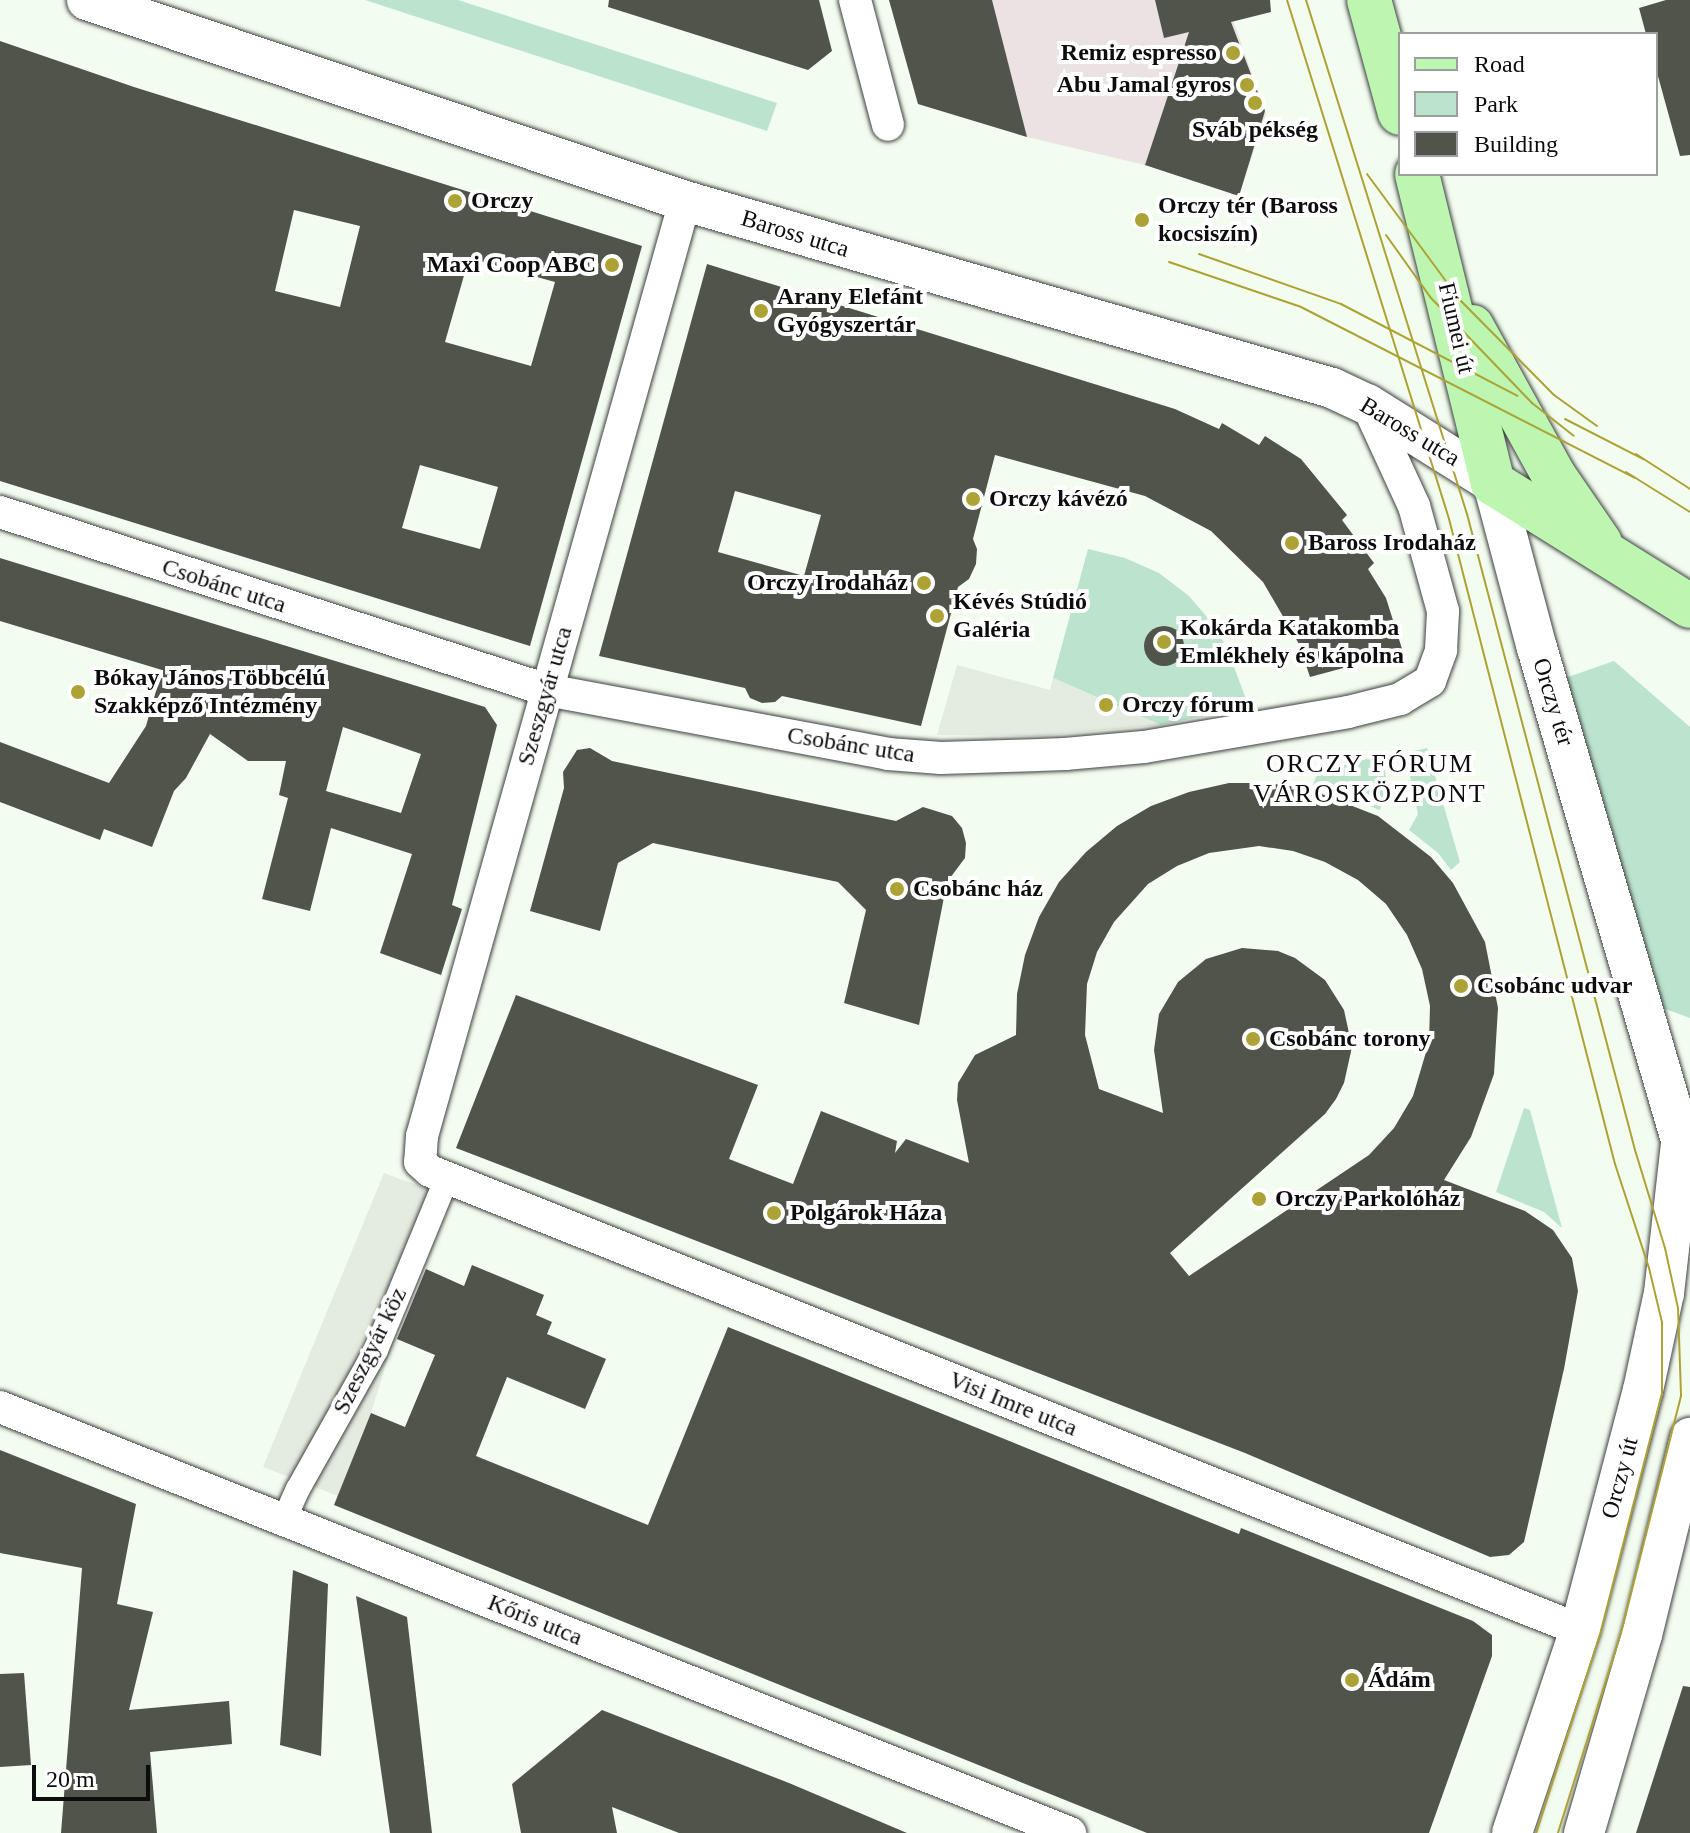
<!DOCTYPE html>
<meta charset="utf-8">
<style>
body{margin:0}
#map{position:relative;width:1690px;height:1833px;overflow:hidden;background:#f2fdef;font-family:Georgia,serif}
div>[style]{position:absolute}
[style*='--x']{left:calc(var(--x)*1px);top:calc(var(--y)*1px);width:calc(var(--w)*1px);rotate:calc(var(--a)*1deg)}
.industrial>*{inset:0;background:#ebe2e3}
.green>*{inset:0;background:#bce4cd}
.plaza>*{inset:0;background:#e3ecde}
.building>*{inset:0;background:#51544b}
.round{border-radius:50%}
.roads{filter:drop-shadow(0 0 2px #404040) drop-shadow(0 0 2px #404040)}
.pedestrian>*{height:24px;margin:-12px;padding:0 12px;transform-origin:12px;border-radius:12px;background:#fff}
.minor>*{height:32px;margin:-16px;padding:0 16px;transform-origin:16px;border-radius:16px;background:#fff}
.tertiary>*{height:40px;margin:-20px;padding:0 20px;transform-origin:20px;border-radius:20px;background:#fff}
.secondary>*{height:44px;margin:-22px;padding:0 22px;transform-origin:22px;border-radius:22px;background:#bcf6b1}
.tram>*{height:2px;margin:-1px;padding:0 1px;transform-origin:1px;border-radius:1px;background:#ada235}
.dots>*{width:22px;height:22px;translate:-50% -50%;box-sizing:border-box;border:4px solid #fff;border-radius:50%}
span{translate:-50% -50%;white-space:nowrap;text-align:center;line-height:1.15;-webkit-text-stroke:8px #fff;paint-order:stroke}
.poi-label{font-size:24px;color:#0d0d0d;font-weight:700}
.right{translate:-100% -50%;text-align:right}
.left{translate:0 -50%;text-align:left}
.street-label{font-size:24px;color:#0d0d0d}
.neighbourhood-label{font-size:26px;color:#0d0d0d;letter-spacing:2px}
.legend{position:absolute;left:1398px;top:32px;width:260px;height:144px;box-sizing:border-box;background:#fff;border:2px solid #9e9e9e;margin:0;padding:10px 14px;list-style:none;font-size:24px;color:#0d0d0d}
.legend li{display:flex;align-items:center;gap:16px;height:40px}
.legend b{width:40px;border:2px solid #9e9e9e}
.scale{position:absolute;left:32px;top:1765px;width:118px;height:36px;box-sizing:border-box;border:4px solid #0d0d0d;border-top:0;padding-left:10px;font-size:24px;line-height:28px;white-space:nowrap;color:#0d0d0d;-webkit-text-stroke:6px #fff;paint-order:stroke}
</style>
<div id="map">
<div class="industrial">
<div style="clip-path:polygon(889px 0,1226px 0,1266px 114px,1239px 196px,1145px 165px,1027px 137px,918px 104px)"></div>
</div>
<div class="green">
<div style="clip-path:polygon(365px 0,458px 0,777px 103px,767px 131px)"></div>
<div style="clip-path:polygon(1088px 549px,1125px 558px,1159px 573px,1189px 596px,1212px 623px,1227px 648px,1249px 707px,1161px 725px,1053px 678px)"></div>
<div style="clip-path:polygon(1614px 661px,1690px 727px,1690px 1018px,1660px 1007px,1565px 678px)"></div>
<div style="clip-path:polygon(1427px 748px,1460px 862px,1451px 870px,1438px 853px,1409px 830px,1418px 814px,1405px 753px)"></div>
<div style="clip-path:polygon(1382px 755px,1387px 782px,1380px 810px,1313px 785px,1318px 772px)"></div>
<div style="clip-path:polygon(1524px 1108px,1530px 1110px,1562px 1228px,1544px 1212px,1496px 1192px)"></div>
</div>
<div class="plaza">
<div style="clip-path:polygon(957px 665px,1050px 690px,1053px 678px,1161px 725px,1039px 736px,937px 735px)"></div>
<div style="clip-path:polygon(384px 1173px,446px 1196px,423px 1268px,394px 1338px,371px 1413px,338px 1496px,263px 1467px)"></div>
</div>
<div class="building">
<div style="clip-path:polygon(609px 0,819px 0,832px 51px,808px 70px,608px 7px)"></div>
<div style="clip-path:polygon(889px 0,992px 0,1027px 137px,918px 104px)"></div>
<div style="clip-path:polygon(1155px 0,1270px 0,1271px 12px,1231px 22px,1265px 111px,1239px 196px,1145px 165px,1189px 32px,1164px 38px)"></div>
<div style="clip-path:polygon(1666px 0,1690px 0,1690px 155px,1680px 156px,1656px 69px,1656px 34px,1646px 34px,1639px 8px)"></div>
<div style="clip-path:polygon(evenodd,0 41px,134px 87px,642px 246px,530px 646px,0 481px,0 41px,294px 210px,360px 226px,340px 307px,275px 291px,294px 210px,0 41px,469px 258px,555px 282px,531px 366px,445px 342px,469px 258px,0 41px,420px 465px,498px 487px,480px 549px,402px 528px,420px 465px)"></div>
<div style="clip-path:polygon(evenodd,707px 264px,1175px 409px,1219px 429px,1222px 423px,1259px 445px,1265px 436px,1301px 459px,1347px 515px,1342px 520px,1374px 563px,1368px 569px,1386px 598px,1403px 652px,1310px 677px,1299px 644px,1263px 582px,1211px 531px,1145px 496px,995px 455px,973px 539px,977px 549px,976px 564px,969px 579px,958px 587px,921px 726px,782px 696px,775px 702px,762px 703px,750px 698px,745px 688px,599px 656px,707px 264px,735px 491px,821px 515px,804px 576px,718px 552px,735px 491px)"></div>
<div style="clip-path:polygon(evenodd,0 558px,485px 707px,497px 725px,452px 905px,462px 909px,441px 975px,380px 953px,412px 854px,331px 828px,310px 911px,262px 899px,288px 798px,279px 795px,286px 761px,248px 761px,210px 734px,186px 778px,174px 791px,152px 847px,104px 829px,100px 840px,0 802px,0 742px,109px 783px,146px 726px,162px 670px,0 621px,0 558px,343px 727px,421px 754px,401px 813px,326px 791px,343px 727px)"></div>
<div class="round" style="left:1144px;top:626px;width:40px;height:40px"></div>
<div style="clip-path:polygon(590px 748px,612px 761px,896px 821px,923px 807px,952px 816px,962px 828px,966px 843px,965px 858px,947px 882px,919px 1025px,844px 1003px,866px 910px,838px 882px,653px 843px,618px 863px,600px 931px,530px 911px,564px 788px,563px 772px,577px 750px)"></div>
<div style="clip-path:polygon(evenodd,1229px 783px,1269px 783px,1309px 789px,1378px 816px,1431px 857px,1453px 883px,1485px 942px,1498px 1008px,1494px 1074px,1471px 1137px,1444px 1180px,1525px 1211px,1553px 1230px,1572px 1258px,1578px 1291px,1564px 1369px,1524px 1542px,1509px 1555px,1490px 1557px,1245px 1453px,456px 1148px,516px 995px,758px 1085px,729px 1159px,793px 1184px,821px 1111px,897px 1141px,895px 1153px,906px 1139px,969px 1163px,957px 1100px,958px 1083px,975px 1055px,1016px 1035px,1017px 994px,1025px 955px,1039px 917px,1059px 882px,1086px 852px,1117px 826px,1151px 806px,1189px 792px,1229px 783px,1259px 846px,1293px 851px,1325px 862px,1358px 880px,1386px 904px,1407px 935px,1422px 969px,1430px 1006px,1429px 1042px,1413px 1096px,1394px 1128px,1369px 1155px,1189px 1276px,1170px 1253px,1325px 1114px,1336px 1099px,1344px 1083px,1352px 1047px,1344px 1010px,1325px 980px,1295px 958px,1278px 951px,1242px 948px,1206px 959px,1178px 982px,1159px 1014px,1154px 1050px,1163px 1113px,1099px 1089px,1085px 1035px,1087px 984px,1097px 952px,1114px 922px,1148px 884px,1177px 866px,1209px 853px,1259px 846px)"></div>
<div style="clip-path:polygon(472px 1265px,544px 1295px,536px 1315px,552px 1322px,547px 1334px,606px 1359px,585px 1409px,507px 1377px,476px 1456px,648px 1525px,728px 1327px,1239px 1534px,1241px 1528px,1473px 1621px,1492px 1635px,1492px 1656px,1429px 1833px,1147px 1833px,334px 1505px,371px 1413px,405px 1427px,435px 1355px,397px 1339px,426px 1269px,464px 1286px)"></div>
<div style="clip-path:polygon(0 1450px,136px 1504px,117px 1604px,153px 1612px,129px 1710px,229px 1701px,232px 1744px,150px 1752px,157px 1833px,61px 1833px,82px 1568px,0 1553px)"></div>
<div style="clip-path:polygon(293px 1570px,328px 1584px,321px 1756px,280px 1745px)"></div>
<div style="clip-path:polygon(356px 1596px,407px 1617px,432px 1833px,390px 1833px)"></div>
<div style="clip-path:polygon(24px 1673px,31px 1765px,0 1767px,0 1674px)"></div>
<div style="clip-path:polygon(1683px 1686px,1690px 1687px,1690px 1833px,1636px 1833px)"></div>
<div style="clip-path:polygon(602px 1710px,789px 1783px,907px 1833px,679px 1833px,612px 1807px,617px 1833px,521px 1833px,512px 1784px)"></div>
</div>
<div class="roads">
<div class="pedestrian">
<div style="--x:284;--y:1520;--w:34;--a:-66"></div>
<div style="--x:298;--y:1489;--w:159;--a:-60.7"></div>
<div style="--x:376;--y:1350;--w:186;--a:-67.6"></div>
</div>
<div class="minor">
<div style="--x:855;--y:0;--w:129;--a:75.2"></div>
<div style="--x:685;--y:201;--w:971;--a:105.71"></div>
<div style="--x:422;--y:1136;--w:26;--a:94"></div>
<div style="--x:420;--y:1162;--w:13;--a:42"></div>
<div style="--x:430;--y:1171;--w:1238;--a:21.76"></div>
<div style="--x:0;--y:512;--w:575;--a:18.03"></div>
<div style="--x:547;--y:690;--w:347;--a:10.6"></div>
<div style="--x:888;--y:754;--w:53;--a:4.3"></div>
<div style="--x:941;--y:758;--w:124;--a:-1.8"></div>
<div style="--x:1065;--y:754;--w:79;--a:-5.1"></div>
<div style="--x:1144;--y:747;--w:207;--a:-9.7"></div>
<div style="--x:1348;--y:712;--w:54;--a:-14"></div>
<div style="--x:1400;--y:699;--w:35;--a:-31"></div>
<div style="--x:1430;--y:681;--w:33;--a:-70"></div>
<div style="--x:1441;--y:650;--w:39;--a:-87"></div>
<div style="--x:1443;--y:611;--w:109;--a:-105.4"></div>
<div style="--x:1414;--y:506;--w:112;--a:-114.7"></div>
<div style="--x:0;--y:1407;--w:1152;--a:21.71"></div>
</div>
<div class="tertiary">
<div style="--x:87;--y:0;--w:631;--a:18.58"></div>
<div style="--x:685;--y:201;--w:673;--a:16.12"></div>
<div style="--x:1332;--y:388;--w:38;--a:25"></div>
<div style="--x:1367;--y:404;--w:149;--a:32.1"></div>
<div style="--x:1493;--y:483;--w:171;--a:75.1"></div>
<div style="--x:1537;--y:648;--w:545;--a:73.69"></div>
<div style="--x:1512;--y:1833;--w:214;--a:-71.5"></div>
<div style="--x:1580;--y:1630;--w:248;--a:-75.3"></div>
<div style="--x:1643;--y:1390;--w:99;--a:-77.8"></div>
<div style="--x:1664;--y:1293;--w:151;--a:-83.5"></div>
<div style="--x:1584;--y:1833;--w:206;--a:-73.7"></div>
<div style="--x:1642;--y:1635;--w:203;--a:-76.3"></div>
</div>
<div class="secondary">
<div style="--x:1369;--y:0;--w:117;--a:74.7"></div>
<div style="--x:1417;--y:174;--w:318;--a:76.2"></div>
<div style="--x:1493;--y:483;--w:232;--a:32"></div>
<div style="--x:1472;--y:327;--w:170;--a:61.2"></div>
<div style="--x:1554;--y:476;--w:81;--a:55.5"></div>
</div>
</div>
<div class="tram">
<div style="--x:1287;--y:0;--w:544;--a:72.66"></div>
<div style="--x:1449;--y:519;--w:666;--a:75.57"></div>
<div style="--x:1615;--y:1164;--w:109;--a:71.9"></div>
<div style="--x:1649;--y:1268;--w:56;--a:76.5"></div>
<div style="--x:1662;--y:1322;--w:71;--a:90"></div>
<div style="--x:1662;--y:1393;--w:246;--a:104.4"></div>
<div style="--x:1601;--y:1631;--w:212;--a:107.8"></div>
<div style="--x:1306;--y:0;--w:539;--a:72.61"></div>
<div style="--x:1467;--y:514;--w:658;--a:75.2"></div>
<div style="--x:1635;--y:1150;--w:102;--a:73"></div>
<div style="--x:1665;--y:1248;--w:61;--a:77.8"></div>
<div style="--x:1678;--y:1308;--w:88;--a:88"></div>
<div style="--x:1681;--y:1396;--w:244;--a:104.2"></div>
<div style="--x:1621;--y:1633;--w:210;--a:107.5"></div>
<div style="--x:1367;--y:174;--w:155;--a:53.6"></div>
<div style="--x:1459;--y:299;--w:135;--a:45.3"></div>
<div style="--x:1554;--y:395;--w:53;--a:35.8"></div>
<div style="--x:1386;--y:235;--w:77;--a:54.5"></div>
<div style="--x:1431;--y:298;--w:146;--a:46.1"></div>
<div style="--x:1532;--y:403;--w:53;--a:38.2"></div>
<div style="--x:1199;--y:254;--w:151;--a:19.4"></div>
<div style="--x:1341;--y:304;--w:199;--a:27.5"></div>
<div style="--x:1169;--y:262;--w:139;--a:18.8"></div>
<div style="--x:1301;--y:307;--w:375;--a:27.1"></div>
<div style="--x:1565;--y:419;--w:88;--a:27.1"></div>
<div style="--x:1636;--y:454;--w:64;--a:32.9"></div>
<div style="--x:1626;--y:472;--w:75;--a:32"></div>
</div>
<div class="dots">
<div style="left:1233px;top:53px;background:#ada235"></div>
<div style="left:1247px;top:85px;background:#ada235"></div>
<div style="left:1255px;top:103px;background:#ada235"></div>
<div style="left:455px;top:201px;background:#ada235"></div>
<div style="left:1142px;top:220px;background:#ada235"></div>
<div style="left:612px;top:265px;background:#ada235"></div>
<div style="left:761px;top:311px;background:#ada235"></div>
<div style="left:973px;top:499px;background:#ada235"></div>
<div style="left:1292px;top:543px;background:#ada235"></div>
<div style="left:924px;top:583px;background:#ada235"></div>
<div style="left:937px;top:616px;background:#ada235"></div>
<div style="left:1164px;top:642px;background:#ada235"></div>
<div style="left:78px;top:692px;background:#ada235"></div>
<div style="left:1106px;top:705px;background:#ada235"></div>
<div style="left:897px;top:889px;background:#ada235"></div>
<div style="left:1461px;top:986px;background:#ada235"></div>
<div style="left:1253px;top:1039px;background:#ada235"></div>
<div style="left:1259px;top:1199px;background:#ada235"></div>
<div style="left:774px;top:1213px;background:#ada235"></div>
<div style="left:1352px;top:1680px;background:#ada235"></div>
</div>
<div class="poi-label">
<span class="right" style="left:1217px;top:53px">Remiz espresso</span>
<span class="right" style="left:1231px;top:85px">Abu Jamal gyros</span>
<span style="left:1255px;top:130px">Sváb pékség</span>
<span class="left" style="left:471px;top:201px">Orczy</span>
<span class="left" style="left:1158px;top:220px">Orczy tér (Baross<br>kocsiszín)</span>
<span class="right" style="left:596px;top:265px">Maxi Coop ABC</span>
<span class="left" style="left:777px;top:311px">Arany Elefánt<br>Gyógyszertár</span>
<span class="left" style="left:989px;top:499px">Orczy kávézó</span>
<span class="left" style="left:1308px;top:543px">Baross Irodaház</span>
<span class="right" style="left:908px;top:583px">Orczy Irodaház</span>
<span class="left" style="left:953px;top:616px">Kévés Stúdió<br>Galéria</span>
<span class="left" style="left:1180px;top:642px">Kokárda Katakomba<br>Emlékhely és kápolna</span>
<span class="left" style="left:94px;top:692px">Bókay János Többcélú<br>Szakképző Intézmény</span>
<span class="left" style="left:1122px;top:705px">Orczy fórum</span>
<span class="left" style="left:913px;top:889px">Csobánc ház</span>
<span class="left" style="left:1477px;top:986px">Csobánc udvar</span>
<span class="left" style="left:1269px;top:1039px">Csobánc torony</span>
<span class="left" style="left:1275px;top:1199px">Orczy Parkolóház</span>
<span class="left" style="left:790px;top:1213px">Polgárok Háza</span>
<span class="left" style="left:1368px;top:1680px">Ádám</span>
</div>
<div class="street-label">
<span style="left:795px;top:234px;rotate:17deg">Baross utca</span>
<span style="left:1456px;top:328px;rotate:77deg">Fiumei út</span>
<span style="left:1410px;top:432px;rotate:31deg">Baross utca</span>
<span style="left:224px;top:586px;rotate:18deg">Csobánc utca</span>
<span style="left:545px;top:696px;rotate:-74deg">Szeszgyár utca</span>
<span style="left:1553px;top:702px;rotate:73deg">Orczy tér</span>
<span style="left:851px;top:745px;rotate:9deg">Csobánc utca</span>
<span style="left:370px;top:1351px;rotate:-64deg">Szeszgyár köz</span>
<span style="left:1013px;top:1404px;rotate:22deg">Visi Imre utca</span>
<span style="left:1620px;top:1478px;rotate:-75deg">Orczy út</span>
<span style="left:535px;top:1620px;rotate:22deg">Kőris utca</span>
</div>
<div class="neighbourhood-label">
<span style="left:1370px;top:779px">ORCZY FÓRUM<br>VÁROSKÖZPONT</span>
</div>
<ul class="legend">
<li><b style="height:10px;background:#bcf6b1"></b>Road</li>
<li><b style="height:22px;background:#bce4cd"></b>Park</li>
<li><b style="height:22px;background:#51544b"></b>Building</li>
</ul>
<div class="scale">20 m</div>
</div>
